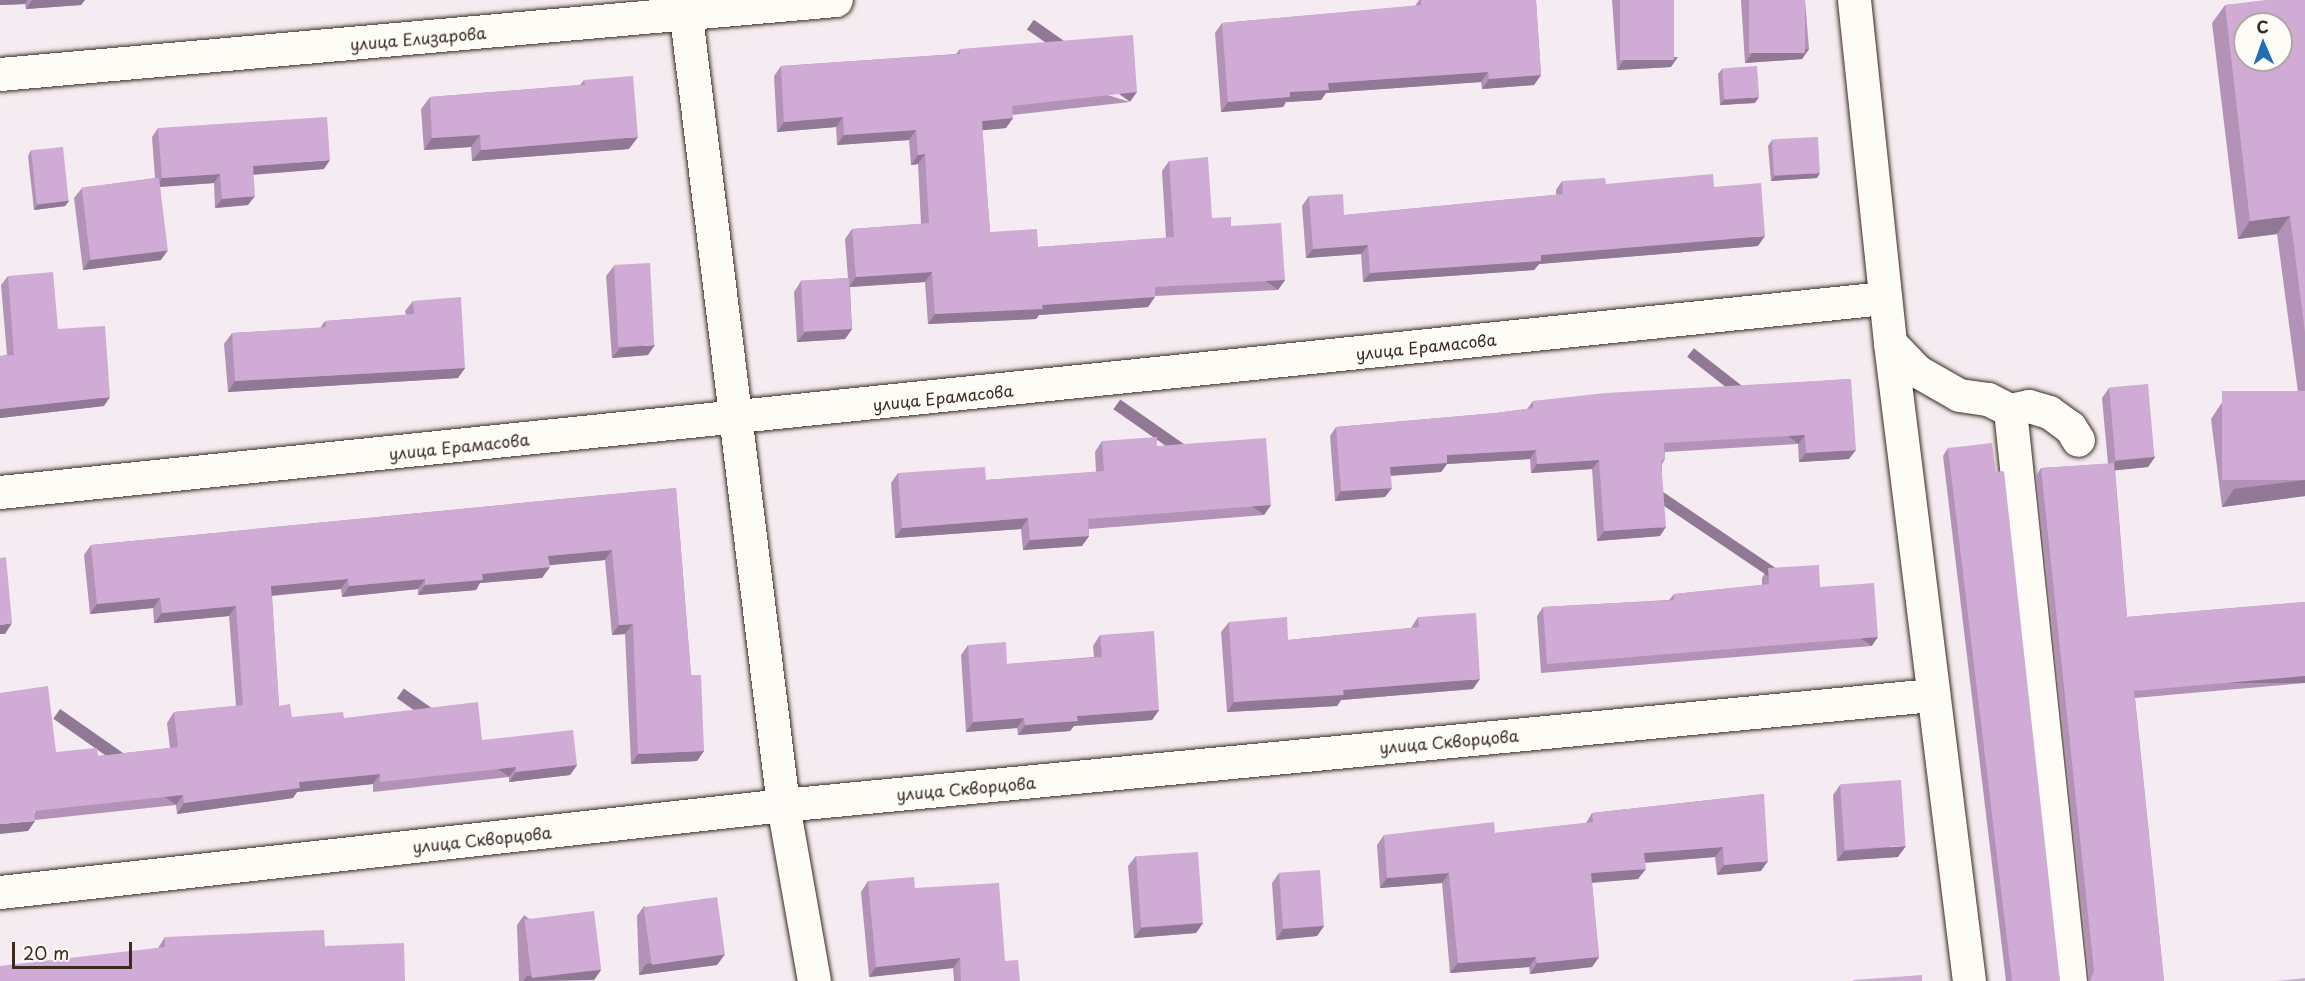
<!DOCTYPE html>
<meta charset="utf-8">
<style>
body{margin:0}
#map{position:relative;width:2305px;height:981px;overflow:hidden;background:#f4ecf0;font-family:"Playpen Sans",sans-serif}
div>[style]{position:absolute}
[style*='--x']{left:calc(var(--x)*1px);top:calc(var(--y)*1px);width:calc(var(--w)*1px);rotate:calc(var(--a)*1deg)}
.roads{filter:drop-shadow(0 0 2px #3b2a1e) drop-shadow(0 0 2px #3b2a1e)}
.minor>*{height:33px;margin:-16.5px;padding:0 16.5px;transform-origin:16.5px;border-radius:16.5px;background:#fdfcf7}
.wall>*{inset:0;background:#b293b7}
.shaded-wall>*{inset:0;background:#917895;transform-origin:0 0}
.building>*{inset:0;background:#cfabd5;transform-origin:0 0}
span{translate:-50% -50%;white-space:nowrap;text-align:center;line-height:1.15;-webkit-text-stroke:5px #fdfcf7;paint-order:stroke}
.street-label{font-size:16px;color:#3b2a1e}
.north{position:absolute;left:2233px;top:12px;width:60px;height:60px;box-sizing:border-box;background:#fdfcf7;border:2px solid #afa8a0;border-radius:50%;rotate:358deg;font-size:16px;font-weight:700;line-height:24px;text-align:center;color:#3b2a1e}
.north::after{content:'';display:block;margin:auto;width:21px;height:27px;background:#1f6fb2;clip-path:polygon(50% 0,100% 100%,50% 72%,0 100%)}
.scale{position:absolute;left:12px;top:942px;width:120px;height:27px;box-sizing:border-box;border:3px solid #3b2a1e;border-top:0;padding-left:8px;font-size:18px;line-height:21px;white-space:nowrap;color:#3b2a1e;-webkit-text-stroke:4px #fdfcf7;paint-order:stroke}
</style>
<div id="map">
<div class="roads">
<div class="minor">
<div style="--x:684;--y:0;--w:811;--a:82.99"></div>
<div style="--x:783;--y:805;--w:179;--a:80"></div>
<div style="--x:1854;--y:0;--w:345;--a:84"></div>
<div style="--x:1890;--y:343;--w:643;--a:82.94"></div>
<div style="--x:0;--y:74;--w:839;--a:-5.06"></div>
<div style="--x:1890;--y:343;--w:39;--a:46"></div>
<div style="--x:1917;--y:371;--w:48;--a:29.7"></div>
<div style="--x:1959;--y:395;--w:29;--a:8"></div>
<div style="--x:1988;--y:399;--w:25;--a:27"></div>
<div style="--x:2010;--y:410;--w:574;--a:84"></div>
<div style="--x:2010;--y:410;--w:19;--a:-12"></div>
<div style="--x:2029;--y:406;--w:21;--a:17"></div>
<div style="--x:2049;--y:412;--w:26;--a:36"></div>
<div style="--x:2070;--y:427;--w:15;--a:58"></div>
<div style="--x:0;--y:492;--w:1895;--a:-5.88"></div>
<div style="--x:0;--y:892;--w:788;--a:-6.34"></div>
<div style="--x:783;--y:805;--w:1154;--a:-5.47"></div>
</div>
</div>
<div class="wall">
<div style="clip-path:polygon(0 0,85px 0,81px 5px,26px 9px,25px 4px,0 5px)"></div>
<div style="clip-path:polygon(1419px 0,1536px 0,1541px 75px,1534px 85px,1482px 89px,1481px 82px,1326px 93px,1321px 100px,1286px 102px,1283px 107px,1221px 112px,1215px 33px,1222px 23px,1415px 6px)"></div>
<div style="clip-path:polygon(1612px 0,1674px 0,1671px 67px,1617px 70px)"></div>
<div style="clip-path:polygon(1741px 0,1805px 0,1809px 49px,1802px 59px,1745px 63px)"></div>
<div style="clip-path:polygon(2305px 0,2305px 496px,2222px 507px,2211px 419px,2223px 401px,2298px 392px,2277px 234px,2238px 239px,2212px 23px,2225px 5px)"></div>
<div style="clip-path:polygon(960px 49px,1130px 102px,1012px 115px,1013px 118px,1006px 128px,982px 130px,990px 232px,1038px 247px,1166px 238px,1162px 171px,1169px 161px,1212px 218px,1231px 226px,1285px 280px,1278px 290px,1155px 296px,1148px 307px,1039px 315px,1036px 319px,928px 324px,925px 282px,850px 287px,852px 329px,845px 339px,797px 342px,794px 292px,801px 281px,848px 278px,845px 239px,852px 229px,921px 224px,918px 164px,911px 165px,909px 140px,837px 145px,836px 127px,777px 132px,774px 76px,781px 66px,956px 54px)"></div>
<div style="clip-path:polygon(1722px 69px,1755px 103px,1720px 105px,1718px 74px)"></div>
<div style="clip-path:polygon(584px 80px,629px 149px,472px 161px,471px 147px,424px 150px,421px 109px,430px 97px,580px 85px)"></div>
<div style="clip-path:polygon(158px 128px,324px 169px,253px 175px,248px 205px,215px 208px,214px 183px,160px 187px,161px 260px,83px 270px,74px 198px,82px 188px,155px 178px,152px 137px)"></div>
<div style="clip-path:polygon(1772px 140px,1817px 178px,1771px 181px,1768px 146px)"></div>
<div style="clip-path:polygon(31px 150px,69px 201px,65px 206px,34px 210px,28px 156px)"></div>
<div style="clip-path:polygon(1562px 181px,1606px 184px,1714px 187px,1758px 246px,1539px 264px,1534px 270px,1363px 282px,1361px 254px,1306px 258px,1302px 206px,1309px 196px,1344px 215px,1556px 195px,1556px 190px)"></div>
<div style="clip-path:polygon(614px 266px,648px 355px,612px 358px,606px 276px)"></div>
<div style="clip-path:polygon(8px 276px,58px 329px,104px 406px,0 418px,0 356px,7px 355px,1px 285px)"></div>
<div style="clip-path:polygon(413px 301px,465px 368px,458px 378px,228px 392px,224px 344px,232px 333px,320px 328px,325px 321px,406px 315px,405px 311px)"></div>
<div style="clip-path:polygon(1851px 379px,1849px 459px,1799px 462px,1798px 444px,1665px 452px,1665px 459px,1662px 464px,1660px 536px,1597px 541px,1592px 469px,1531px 473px,1530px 459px,1447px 464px,1441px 472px,1391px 476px,1385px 497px,1335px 501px,1330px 436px,1336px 427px,1496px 413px,1527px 409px,1533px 401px)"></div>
<div style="clip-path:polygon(2109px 388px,2155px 457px,2148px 467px,2115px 470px,2127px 617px,2305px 602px,2305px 683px,2135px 698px,2164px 981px,2088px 981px,2089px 979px,2036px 476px,2041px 468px,2108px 464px,2102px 398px)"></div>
<div style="clip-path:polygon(1102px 441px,1157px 446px,1271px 505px,1264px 515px,1089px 529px,1089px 536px,1082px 546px,1023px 550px,1021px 529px,895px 538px,891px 483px,898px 473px,986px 480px,1096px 472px,1095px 452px)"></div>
<div style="clip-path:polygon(1948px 448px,2060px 981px,2006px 981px,1943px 456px)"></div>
<div style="clip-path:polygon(676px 488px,691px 675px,704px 751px,697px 761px,631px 764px,625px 634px,612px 635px,605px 560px,549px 565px,542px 578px,480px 583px,476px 590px,418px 595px,418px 589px,342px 597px,341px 589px,272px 596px,279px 706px,292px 717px,344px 718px,482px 740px,577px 765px,570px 775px,509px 782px,509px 777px,373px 792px,373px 784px,297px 792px,293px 798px,177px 814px,176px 805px,35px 820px,28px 831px,56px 752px,98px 756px,170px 748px,167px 723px,174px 712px,236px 706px,229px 616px,154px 623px,153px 608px,90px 614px,84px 555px,91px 545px)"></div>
<div style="clip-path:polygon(1768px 568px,1820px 587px,1872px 646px,1541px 673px,1537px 616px,1543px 607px,1669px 600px,1674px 594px,1762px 585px,1762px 578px)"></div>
<div style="clip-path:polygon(1418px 617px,1473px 689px,1341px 700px,1337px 706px,1227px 712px,1221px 632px,1229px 622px,1288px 640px,1411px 628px)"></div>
<div style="clip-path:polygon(1100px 635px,1159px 710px,1152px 720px,1074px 726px,1070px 731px,1018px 735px,1017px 728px,966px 732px,961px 655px,968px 645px,1007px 664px,1094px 657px,1093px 646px)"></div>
<div style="clip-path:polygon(1840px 785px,1898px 857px,1837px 861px,1833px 795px)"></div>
<div style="clip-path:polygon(1764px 794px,1761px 871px,1717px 875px,1715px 857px,1645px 863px,1638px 879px,1592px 883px,1599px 957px,1592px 967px,1530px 974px,1529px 967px,1450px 973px,1442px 883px,1380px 888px,1377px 845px,1384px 835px,1495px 833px,1586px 823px,1592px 813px)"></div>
<div style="clip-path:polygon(1136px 856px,1203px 923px,1196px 933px,1134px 938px,1128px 866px)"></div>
<div style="clip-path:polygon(1279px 873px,1324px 926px,1317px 936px,1276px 940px,1272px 883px)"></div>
<div style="clip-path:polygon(868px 881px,915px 888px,1005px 961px,1020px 981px,954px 981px,953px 968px,869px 977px,861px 892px)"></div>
<div style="clip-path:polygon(644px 906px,725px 954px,717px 965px,639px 975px,637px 916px)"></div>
<div style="clip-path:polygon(524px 915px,601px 970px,594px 980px,519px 981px,517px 925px)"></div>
<div style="clip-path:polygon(165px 937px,325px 946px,158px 948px)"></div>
</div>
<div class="shaded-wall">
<div style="clip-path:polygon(0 0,28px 0,25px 4px,0 5px)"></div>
<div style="clip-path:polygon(32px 0,85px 0,81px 5px,26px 9px)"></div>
<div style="clip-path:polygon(1809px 49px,1802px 59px,1745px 63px,1752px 53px)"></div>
<div style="clip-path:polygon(1678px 57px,1671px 67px,1617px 70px,1624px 60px)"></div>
<div style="clip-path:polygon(1488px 72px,1481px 82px,1326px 93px,1321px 100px,1286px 102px,1283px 107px,1221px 112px,1228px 102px,1328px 83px)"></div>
<div style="clip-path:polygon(1541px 75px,1534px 85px,1482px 89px,1489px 79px)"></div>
<div style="left:1137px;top:92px;width:12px;height:126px;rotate:125deg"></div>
<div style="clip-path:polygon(1759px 97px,1755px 103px,1720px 105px,1724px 100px)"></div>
<div style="clip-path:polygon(843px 117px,836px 127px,777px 132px,784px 122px)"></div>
<div style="clip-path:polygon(1013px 118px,1006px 128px,975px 131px,982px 121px)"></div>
<div style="clip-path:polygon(916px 130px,909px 140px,837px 145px,844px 135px)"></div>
<div style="clip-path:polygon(480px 135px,471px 147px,424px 150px,432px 138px)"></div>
<div style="clip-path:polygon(638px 137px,629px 149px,472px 161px,481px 150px)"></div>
<div style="clip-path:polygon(925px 154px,918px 164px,911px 165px,918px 155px)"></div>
<div style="clip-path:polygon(330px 160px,324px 169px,246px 175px,253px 166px)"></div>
<div style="clip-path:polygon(1820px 173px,1817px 178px,1771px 181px,1775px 176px)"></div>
<div style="clip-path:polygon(220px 174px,214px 183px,156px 187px,162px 178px)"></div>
<div style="clip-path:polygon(255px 196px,248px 205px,215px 208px,222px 199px)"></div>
<div style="clip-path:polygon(69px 201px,65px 206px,34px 210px,37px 205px)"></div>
<div style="clip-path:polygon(2290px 216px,2277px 234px,2238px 239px,2250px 221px)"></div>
<div style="clip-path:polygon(1765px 236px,1758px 246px,1539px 264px,1534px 270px,1363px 282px,1370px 273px,1541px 255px)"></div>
<div style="clip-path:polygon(1368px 245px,1361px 254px,1306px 258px,1313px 249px)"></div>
<div style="clip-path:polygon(168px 250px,161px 260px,83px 270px,90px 259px)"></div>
<div style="clip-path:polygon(932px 272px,925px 282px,849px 287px,856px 277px)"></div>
<div style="left:1285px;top:280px;width:12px;height:130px;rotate:125deg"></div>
<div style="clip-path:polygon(1155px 297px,1148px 307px,1039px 315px,1036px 319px,928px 324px,935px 314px,1042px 305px)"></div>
<div style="clip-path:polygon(852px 329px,845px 339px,797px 342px,805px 332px)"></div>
<div style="clip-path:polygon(655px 345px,648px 355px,612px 358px,620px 348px)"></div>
<div style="clip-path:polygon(465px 368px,458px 378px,228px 392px,235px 381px)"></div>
<div style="clip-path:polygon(110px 397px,104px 406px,0 418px,0 409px)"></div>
<div style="left:1805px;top:435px;width:11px;height:141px;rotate:128deg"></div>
<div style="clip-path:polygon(1536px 450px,1530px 459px,1447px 464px,1441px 472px,1384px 476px,1390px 467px,1447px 455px)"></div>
<div style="clip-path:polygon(1856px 450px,1849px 459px,1799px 462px,1806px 453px)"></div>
<div style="clip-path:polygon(2155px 457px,2148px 467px,2109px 471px,2116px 461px)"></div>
<div style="clip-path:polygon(1599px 460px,1592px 469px,1531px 473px,1537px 464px)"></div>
<div style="clip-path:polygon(2305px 480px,2305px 496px,2222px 507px,2234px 489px)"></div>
<div style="clip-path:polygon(1392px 488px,1385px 497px,1335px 501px,1341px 491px)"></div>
<div style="left:1271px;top:505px;width:12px;height:184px;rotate:125deg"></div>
<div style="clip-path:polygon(1028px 518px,1021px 529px,895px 538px,902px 528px)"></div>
<div style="clip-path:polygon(1666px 527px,1660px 536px,1597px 541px,1604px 531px)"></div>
<div style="clip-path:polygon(1089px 536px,1082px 546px,1023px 550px,1030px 540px)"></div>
<div style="clip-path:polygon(612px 550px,605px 560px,541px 566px,548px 556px)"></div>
<div style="clip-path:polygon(550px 567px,542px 578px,480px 583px,476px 590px,418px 595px,425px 585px,482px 574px)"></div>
<div style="clip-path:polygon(348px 579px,341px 589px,264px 596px,271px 586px)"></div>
<div style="clip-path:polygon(425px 579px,418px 589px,342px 597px,349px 586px)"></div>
<div style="clip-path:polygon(160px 598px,153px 608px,90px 614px,97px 604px)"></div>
<div style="clip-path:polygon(236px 606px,229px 616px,154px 623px,162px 613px)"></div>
<div style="clip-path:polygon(12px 623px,5px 634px,0 634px,0 625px)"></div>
<div style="clip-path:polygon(633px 624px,625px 634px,612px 635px,619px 625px)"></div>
<div style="left:1878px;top:637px;width:11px;height:332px;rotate:124deg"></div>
<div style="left:2305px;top:676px;width:7px;height:172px;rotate:90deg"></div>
<div style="clip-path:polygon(1480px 679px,1473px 689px,1341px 700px,1337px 706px,1227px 712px,1234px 702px,1343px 690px)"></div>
<div style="clip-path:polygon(1159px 710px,1152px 720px,1074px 726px,1070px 731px,1018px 735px,1025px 725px,1077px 716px)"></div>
<div style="clip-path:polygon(1024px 718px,1017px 728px,966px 732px,973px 722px)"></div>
<div style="clip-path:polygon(704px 751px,697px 761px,631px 764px,638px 754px)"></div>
<div style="clip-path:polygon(577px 765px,570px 775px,509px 782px,516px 772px)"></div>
<div style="left:516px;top:767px;width:12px;height:137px;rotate:125deg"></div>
<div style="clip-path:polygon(380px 774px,373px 784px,297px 792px,293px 798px,177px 814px,184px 803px,299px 782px)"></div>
<div style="left:183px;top:795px;width:12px;height:150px;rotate:125deg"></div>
<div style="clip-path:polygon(35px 821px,28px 831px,0 834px,0 824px)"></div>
<div style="clip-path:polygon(1906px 846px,1898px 857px,1837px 861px,1844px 851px)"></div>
<div style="clip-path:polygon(1723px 847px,1715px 857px,1637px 863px,1644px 853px)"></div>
<div style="clip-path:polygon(1768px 861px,1761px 871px,1717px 875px,1724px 865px)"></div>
<div style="clip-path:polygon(1646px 869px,1638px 879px,1584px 883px,1591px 873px)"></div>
<div style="clip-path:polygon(1449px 873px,1442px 883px,1380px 888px,1387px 878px)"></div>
<div style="clip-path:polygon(1203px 923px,1196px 933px,1134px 938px,1141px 928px)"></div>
<div style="clip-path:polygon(1324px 926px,1317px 936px,1276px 940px,1283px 929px)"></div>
<div style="clip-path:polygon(725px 954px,717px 965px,639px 975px,646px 964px)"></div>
<div style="clip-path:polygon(1536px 957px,1529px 967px,1450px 973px,1458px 963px)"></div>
<div style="clip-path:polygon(1599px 957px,1592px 967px,1530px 974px,1537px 963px)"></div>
<div style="clip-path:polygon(960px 958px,953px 968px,869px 977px,876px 967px)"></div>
<div style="clip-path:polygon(601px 970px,594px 980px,523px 981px,527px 976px)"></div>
</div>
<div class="building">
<div style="clip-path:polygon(1421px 0,1536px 0,1541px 75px,1489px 79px,1488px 72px,1328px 83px,1329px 90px,1290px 92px,1290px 97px,1228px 102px,1222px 23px,1421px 5px)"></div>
<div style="left:1620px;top:0;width:54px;height:60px"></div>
<div style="left:1749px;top:0;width:56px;height:53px"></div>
<div style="clip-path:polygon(evenodd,2266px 0,2305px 0,2305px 332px,2290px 216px,2250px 221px,2225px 5px,2266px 0,2245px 24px,2281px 24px,2281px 60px,2245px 60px,2245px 24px)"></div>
<div style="clip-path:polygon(1133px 35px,1137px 92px,1012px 106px,1013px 118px,982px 121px,990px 232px,1037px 229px,1038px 247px,1174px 237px,1169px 161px,1208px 157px,1212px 218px,1231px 217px,1231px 226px,1281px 223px,1285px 280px,1155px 287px,1155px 297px,1042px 305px,1043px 309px,935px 314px,932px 272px,856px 277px,852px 229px,929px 223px,925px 154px,918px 155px,916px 130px,844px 135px,843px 117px,784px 122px,781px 66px,960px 54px,960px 49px)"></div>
<div style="left:1757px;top:66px;width:31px;height:35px;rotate:86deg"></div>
<div style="clip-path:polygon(633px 76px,638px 137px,481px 150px,480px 135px,432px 138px,430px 97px,585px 85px,584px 80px)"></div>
<div style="clip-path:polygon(327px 117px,330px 160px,253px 166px,255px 196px,222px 199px,220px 174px,162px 178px,158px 128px)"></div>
<div style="left:1818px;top:137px;width:36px;height:46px;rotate:87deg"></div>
<div style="left:63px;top:147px;width:54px;height:32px;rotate:84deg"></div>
<div style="clip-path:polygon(1713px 174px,1714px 187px,1761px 183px,1765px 236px,1541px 255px,1541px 261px,1370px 273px,1368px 245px,1313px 249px,1309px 196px,1343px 194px,1344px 215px,1563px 194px,1562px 181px,1605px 178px,1606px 184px)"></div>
<div style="left:159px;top:178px;width:73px;height:78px;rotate:83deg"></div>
<div style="left:650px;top:263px;width:82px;height:36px;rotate:87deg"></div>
<div style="clip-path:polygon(53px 272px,58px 329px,105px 326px,110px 397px,0 409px,0 356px,14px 355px,8px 276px)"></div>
<div style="left:849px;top:278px;width:51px;height:48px;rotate:87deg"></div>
<div style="clip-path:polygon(461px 297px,465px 368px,235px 381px,232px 333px,326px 327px,325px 321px,414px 314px,413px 301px)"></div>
<div style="clip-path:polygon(1851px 379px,1856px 450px,1806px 453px,1805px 435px,1664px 443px,1665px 459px,1661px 460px,1666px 527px,1604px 531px,1599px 460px,1537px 464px,1536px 450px,1447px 455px,1447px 463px,1390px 467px,1392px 488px,1341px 491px,1336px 427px,1496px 413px,1533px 408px,1533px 401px,1606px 393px)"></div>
<div style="left:2148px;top:384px;width:73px;height:39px;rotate:85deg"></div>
<div style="left:2305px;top:391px;width:89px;height:83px;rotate:90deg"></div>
<div style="clip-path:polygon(1157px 437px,1157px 446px,1266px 438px,1271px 505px,1088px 519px,1089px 536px,1030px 540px,1028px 518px,902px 528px,898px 473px,985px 467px,986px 480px,1104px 471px,1102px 441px)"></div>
<div style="clip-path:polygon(1992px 443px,1996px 472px,2004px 471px,2060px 981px,2012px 981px,1948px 448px)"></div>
<div style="clip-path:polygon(2114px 463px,2127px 617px,2305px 602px,2305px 676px,2134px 691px,2164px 981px,2090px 981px,2094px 971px,2041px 468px)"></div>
<div style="clip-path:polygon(676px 488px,691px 675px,701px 675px,704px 751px,638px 754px,633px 624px,619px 625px,612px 550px,548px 556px,550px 567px,482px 574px,483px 580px,425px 585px,425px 579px,349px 586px,348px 579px,271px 586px,279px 706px,290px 704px,292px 717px,343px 712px,344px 718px,478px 702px,482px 740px,573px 730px,577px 765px,516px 772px,516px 767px,380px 782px,380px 774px,299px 782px,300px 788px,184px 803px,183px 795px,34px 811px,35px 821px,0 824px,0 693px,48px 686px,56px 752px,97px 748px,98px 756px,178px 747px,174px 712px,243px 705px,236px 606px,162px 613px,160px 598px,97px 604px,91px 545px)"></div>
<div style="clip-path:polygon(6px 557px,12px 623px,0 625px,0 558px)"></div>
<div style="clip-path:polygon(1819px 565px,1820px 587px,1874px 583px,1878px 637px,1547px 664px,1543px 607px,1674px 600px,1674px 594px,1769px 584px,1768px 568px)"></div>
<div style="clip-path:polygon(1476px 613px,1480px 679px,1343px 690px,1344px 695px,1234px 702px,1229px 622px,1287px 617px,1288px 640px,1419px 627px,1418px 617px)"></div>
<div style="clip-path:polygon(1154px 631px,1159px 710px,1077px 716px,1078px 721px,1025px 725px,1024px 718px,973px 722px,968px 645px,1006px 642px,1007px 664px,1102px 657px,1100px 635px)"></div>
<div style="left:1901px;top:780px;width:66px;height:61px;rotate:86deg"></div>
<div style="clip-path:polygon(1764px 794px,1768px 861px,1724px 865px,1723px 847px,1644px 853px,1646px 869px,1591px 873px,1599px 957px,1537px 963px,1536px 957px,1458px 963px,1449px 873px,1387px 878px,1384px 835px,1494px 822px,1495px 833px,1593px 822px,1592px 813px)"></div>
<div style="left:1198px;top:852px;width:71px;height:62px;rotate:86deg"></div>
<div style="left:1320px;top:870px;width:56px;height:41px;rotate:86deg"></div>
<div style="clip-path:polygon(914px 877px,915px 888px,999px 883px,1005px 961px,1018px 960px,1020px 981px,961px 981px,960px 958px,876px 967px,868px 881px)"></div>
<div style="left:717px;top:897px;width:58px;height:74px;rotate:82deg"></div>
<div style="left:594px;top:911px;width:59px;height:70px;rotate:83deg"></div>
<div style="clip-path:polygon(324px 930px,325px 946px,404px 943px,405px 981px,0 981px,0 966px,165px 947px,165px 937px)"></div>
<div style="clip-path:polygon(1922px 975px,1922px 981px,1853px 981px,1853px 980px)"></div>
<div style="clip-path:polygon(2305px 978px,2305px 981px,2276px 981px)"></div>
</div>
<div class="street-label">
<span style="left:418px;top:38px;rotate:-5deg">улица Елизарова</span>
<span style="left:1426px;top:346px;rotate:-6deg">улица Ерамасова</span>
<span style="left:943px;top:397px;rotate:-6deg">улица Ерамасова</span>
<span style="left:459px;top:446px;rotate:-6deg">улица Ерамасова</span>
<span style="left:1449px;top:741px;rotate:-5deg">улица Скворцова</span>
<span style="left:966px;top:788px;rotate:-5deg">улица Скворцова</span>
<span style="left:482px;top:839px;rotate:-6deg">улица Скворцова</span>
</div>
<div class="north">С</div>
<div class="scale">20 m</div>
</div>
